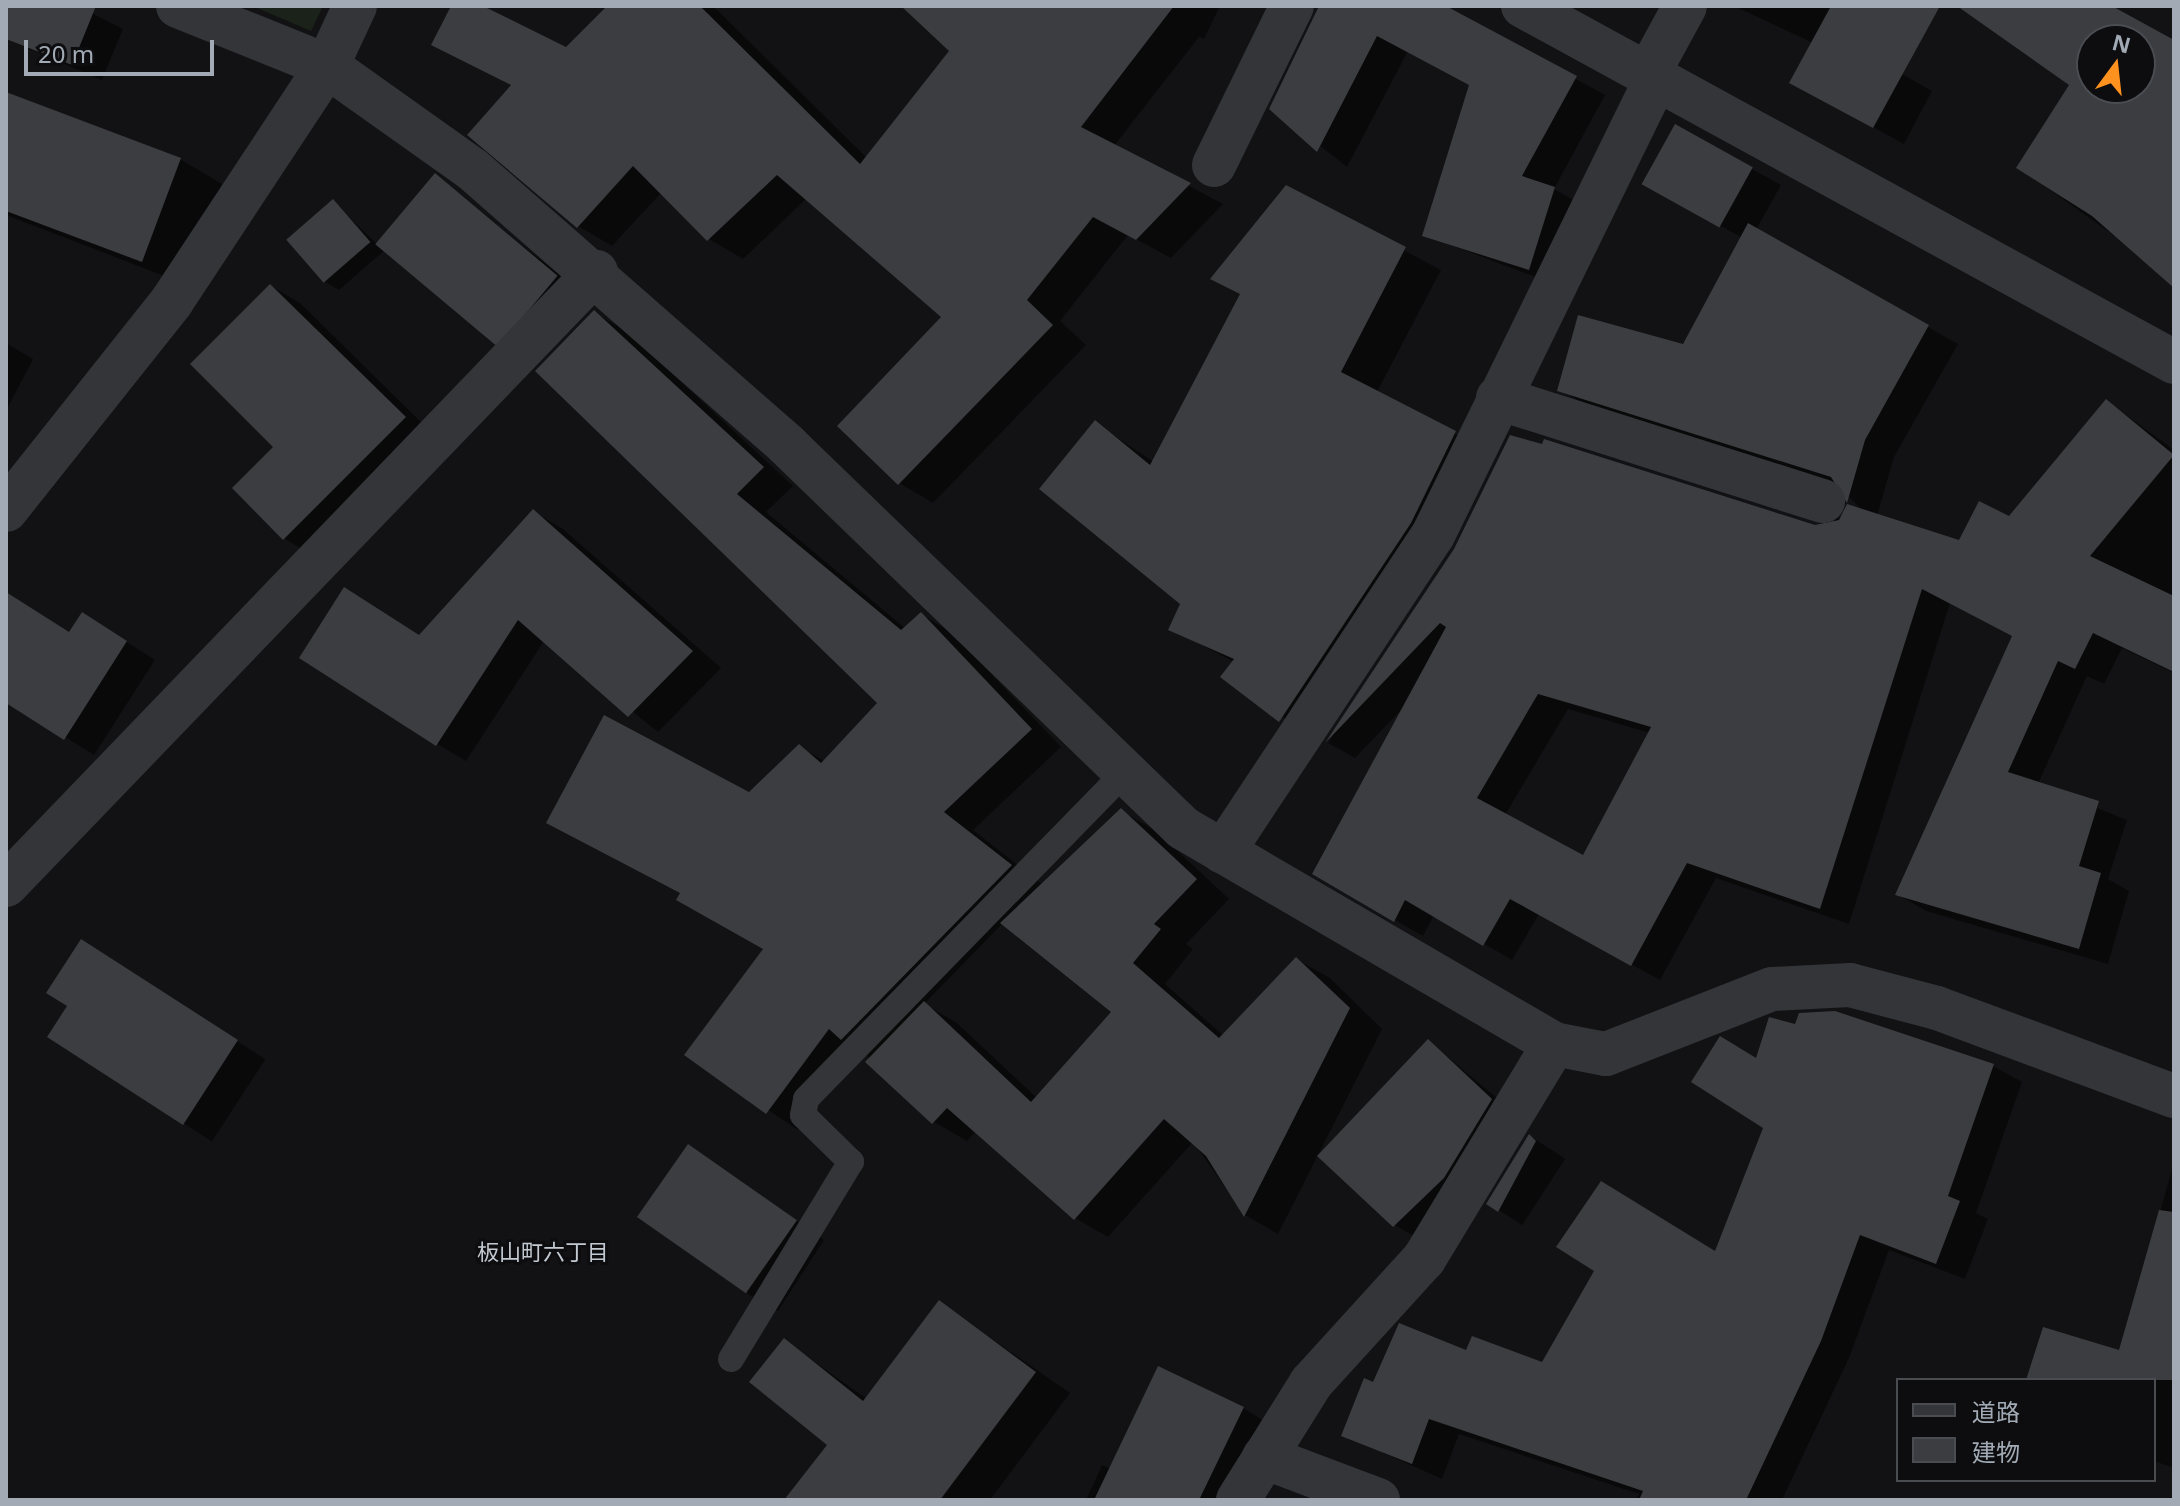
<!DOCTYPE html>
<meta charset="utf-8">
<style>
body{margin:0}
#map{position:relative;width:2180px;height:1506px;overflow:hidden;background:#121214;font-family:"Noto Sans","Noto Sans JP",sans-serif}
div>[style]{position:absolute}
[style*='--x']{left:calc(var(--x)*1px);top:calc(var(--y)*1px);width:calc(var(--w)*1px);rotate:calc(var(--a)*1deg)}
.green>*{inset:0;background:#1a221a}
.shadow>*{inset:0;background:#0007;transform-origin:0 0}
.building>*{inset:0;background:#3c3d41;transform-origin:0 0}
.service>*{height:26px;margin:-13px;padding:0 13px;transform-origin:13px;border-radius:13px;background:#333539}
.minor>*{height:44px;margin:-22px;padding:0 22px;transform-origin:22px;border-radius:22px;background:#333539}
.tertiary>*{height:44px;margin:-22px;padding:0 22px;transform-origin:22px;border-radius:22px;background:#333539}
span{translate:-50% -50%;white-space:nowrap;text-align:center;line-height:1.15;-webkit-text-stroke:6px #0d0d0f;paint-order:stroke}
.neighbourhood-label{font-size:22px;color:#c3c9d1}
.frame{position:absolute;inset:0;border:8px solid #a2abb5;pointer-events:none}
.legend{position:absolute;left:1896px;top:1378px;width:260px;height:104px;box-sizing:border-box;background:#0d0d0f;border:2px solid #494c51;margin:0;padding:10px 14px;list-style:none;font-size:24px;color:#a2abb5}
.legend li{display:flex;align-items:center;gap:16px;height:40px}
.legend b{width:40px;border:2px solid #494c51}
.north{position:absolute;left:2076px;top:24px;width:80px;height:80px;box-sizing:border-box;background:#0d0d0f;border:2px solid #494c51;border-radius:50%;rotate:15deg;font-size:22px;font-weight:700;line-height:32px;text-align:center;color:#a2abb5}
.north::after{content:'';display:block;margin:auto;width:28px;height:36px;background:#ff911e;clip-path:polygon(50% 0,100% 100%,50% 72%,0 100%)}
.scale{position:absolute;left:24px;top:40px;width:190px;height:36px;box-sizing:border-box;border:4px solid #a2abb5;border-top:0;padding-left:10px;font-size:24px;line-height:28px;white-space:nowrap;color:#a2abb5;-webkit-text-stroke:6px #0d0d0f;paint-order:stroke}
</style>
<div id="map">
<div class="green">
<div style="clip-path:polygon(252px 6px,323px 6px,311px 31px)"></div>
</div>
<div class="shadow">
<div style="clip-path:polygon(6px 6px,78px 6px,123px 29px,102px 80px,6px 39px)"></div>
<div style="clip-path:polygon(453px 6px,479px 6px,566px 50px,610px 6px,713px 6px,867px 158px,952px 51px,907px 6px,1220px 6px,1204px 39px,1199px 37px,1114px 146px,1223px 204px,1171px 258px,1128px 235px,1060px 321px,1086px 345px,933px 503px,899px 483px,944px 317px,807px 198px,743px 259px,709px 239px,662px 192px,612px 246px,578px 226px,513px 86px,434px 44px)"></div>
<div style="clip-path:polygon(1321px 6px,1442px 6px,1605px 95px,1554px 189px,1584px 206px,1559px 286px,1424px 235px,1471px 85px,1408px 51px,1347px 167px,1272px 108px)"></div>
<div style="clip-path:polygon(1734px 6px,1846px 6px,1833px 35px,1932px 91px,1904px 144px,1821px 99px,1813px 43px)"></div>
<div style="clip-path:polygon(evenodd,1961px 6px,2091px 6px,2174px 42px,2174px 255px,2137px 252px,2018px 167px,2071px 85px,1961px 6px,2092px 40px,2140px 40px,2140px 88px,2092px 88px,2092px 40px)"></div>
<div style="clip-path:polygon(6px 122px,180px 159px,222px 184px,185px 284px,6px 215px)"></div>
<div style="clip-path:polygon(evenodd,1752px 169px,1781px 185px,1756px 230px,1958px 344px,1894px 457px,1877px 516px,1960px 543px,2009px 519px,2107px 401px,2174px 450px,2174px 673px,2122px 648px,2104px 684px,2087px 676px,2038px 784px,2127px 820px,2108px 879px,2129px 891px,2108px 964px,1926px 911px,1897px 894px,2014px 636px,1950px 603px,1849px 924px,1716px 878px,1660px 980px,1539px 914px,1512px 960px,1434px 915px,1423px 936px,1315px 874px,1404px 707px,1355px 758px,1328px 743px,1456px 550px,1815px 527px,1861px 509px,1838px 486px,1589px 407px,1560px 390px,1684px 347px,1743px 238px,1674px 201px,1752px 169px,1568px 709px,1650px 733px,1584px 858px,1505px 815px,1568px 709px)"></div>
<div style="clip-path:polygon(435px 176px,585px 295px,524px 357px,386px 249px,339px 290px,324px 281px,333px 202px,377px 244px)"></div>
<div style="clip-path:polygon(1287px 188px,1441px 270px,1377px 392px,1491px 453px,1316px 740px,1223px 676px,1234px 662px,1171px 629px,1182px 604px,1095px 423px,1154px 462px,1242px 295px)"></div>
<div style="clip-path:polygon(271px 286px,300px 303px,434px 435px,314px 556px,285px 539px,235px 488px,276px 447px)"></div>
<div style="clip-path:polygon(evenodd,594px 313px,625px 330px,793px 486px,766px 512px,906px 629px,921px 614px,951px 632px,1061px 747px,973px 830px,1043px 885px,1121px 811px,1155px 830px,1229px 899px,1186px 944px,1193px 949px,1165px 984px,1224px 1036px,1296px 959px,1330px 978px,1382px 1029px,1278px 1234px,1245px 1215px,1193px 1142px,1108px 1237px,1075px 1218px,976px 1131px,967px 1141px,934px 1122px,858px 1047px,798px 1130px,687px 1055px,766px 949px,749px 794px,800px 747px,826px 762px,880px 703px,594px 313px,1003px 923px,1114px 1011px,1037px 1098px,957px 1023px,924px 1004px,1003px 923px)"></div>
<div style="clip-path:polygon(6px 343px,33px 359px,6px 411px)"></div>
<div style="clip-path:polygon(534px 512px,563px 529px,721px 668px,658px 732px,544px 641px,466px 761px,437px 744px,421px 637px)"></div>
<div style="clip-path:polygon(6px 594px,71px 634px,83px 614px,155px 660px,94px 755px,6px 700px)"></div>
<div style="left:111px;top:959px;width:184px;height:98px;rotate:33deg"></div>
<div style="clip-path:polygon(1428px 1041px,1520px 1117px,1424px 1242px,1395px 1225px)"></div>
<div style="clip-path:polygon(1758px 1061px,1993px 1066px,2022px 1082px,1976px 1213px,1988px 1219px,1965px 1279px,1889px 1250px,1849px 1358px,1782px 1500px,1636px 1500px,1639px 1494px,1459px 1434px,1442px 1479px,1343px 1435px,1374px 1384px,1468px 1352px,1542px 1364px,1716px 1253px,1765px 1128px)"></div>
<div style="left:1530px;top:1136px;width:42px;height:79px;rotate:33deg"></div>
<div style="clip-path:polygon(689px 1146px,824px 1240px,778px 1311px,748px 1294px)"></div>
<div style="clip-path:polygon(2174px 1162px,2174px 1468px,2154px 1461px,2154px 1380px,2028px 1380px,2121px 1353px)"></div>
<div style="clip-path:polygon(940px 1303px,1070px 1393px,990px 1500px,787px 1500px,830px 1444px,785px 1341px,867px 1399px)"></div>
<div style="clip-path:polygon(1243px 1408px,1271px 1425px,1236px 1500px,1086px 1500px,1102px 1465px,1111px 1469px)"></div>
</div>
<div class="building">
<div style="clip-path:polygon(6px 6px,96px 6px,72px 65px,6px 39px)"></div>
<div style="clip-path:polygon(451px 6px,483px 6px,566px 47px,607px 6px,700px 6px,860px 164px,949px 51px,901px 6px,1174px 6px,1081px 127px,1191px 183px,1136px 240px,1093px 217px,1027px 300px,1053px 325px,898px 485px,837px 426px,941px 317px,777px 175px,707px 241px,633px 166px,577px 228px,467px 135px,511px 85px,431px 45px)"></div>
<div style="clip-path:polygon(1319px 6px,1446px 6px,1577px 76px,1522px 176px,1555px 187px,1529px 270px,1422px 236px,1469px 85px,1377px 36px,1317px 152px,1269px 109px)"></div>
<div style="clip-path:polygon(1831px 6px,1940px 6px,1873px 128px,1789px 83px)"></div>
<div style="clip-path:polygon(evenodd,1957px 6px,2112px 6px,2174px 40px,2174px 288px,2092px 216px,2016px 168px,2069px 85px,1957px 6px,2092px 40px,2140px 40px,2140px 88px,2092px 88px,2092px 40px)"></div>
<div style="clip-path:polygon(6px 92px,181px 158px,142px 262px,6px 211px)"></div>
<div style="left:1675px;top:124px;width:89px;height:69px;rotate:29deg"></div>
<div style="left:435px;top:173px;width:160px;height:93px;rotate:40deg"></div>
<div style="clip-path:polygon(1286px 185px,1406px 247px,1341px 372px,1456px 431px,1411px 523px,1279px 722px,1220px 677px,1234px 659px,1168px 630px,1180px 604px,1039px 489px,1095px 420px,1150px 465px,1240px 294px,1210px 279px)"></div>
<div style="left:333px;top:199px;width:57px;height:62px;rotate:49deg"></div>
<div style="clip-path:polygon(1748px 223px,1929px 325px,1865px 440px,1847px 503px,1831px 477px,1557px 391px,1578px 315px,1683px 344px)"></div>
<div style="clip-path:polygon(270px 284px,406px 417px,283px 540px,232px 488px,273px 447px,190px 364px)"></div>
<div style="clip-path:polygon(594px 310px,764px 467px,737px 494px,901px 630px,921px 612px,1032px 729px,944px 812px,1012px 865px,841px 1040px,829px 1029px,766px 1114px,684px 1055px,763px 949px,676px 900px,680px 893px,546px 823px,604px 715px,749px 792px,799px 744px,821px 763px,877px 703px,535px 371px)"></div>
<div style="clip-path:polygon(evenodd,2106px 399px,2174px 455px,2090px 556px,2174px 596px,2174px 672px,2093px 633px,2075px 669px,2058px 661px,2008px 772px,2099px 801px,2079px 866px,2101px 873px,2079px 949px,1895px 895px,2012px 636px,1922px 589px,1820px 909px,1687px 863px,1631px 966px,1510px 899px,1483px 946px,1405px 900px,1394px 922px,1312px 874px,1446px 627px,1440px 623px,1325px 743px,1454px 549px,1510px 435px,1542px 444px,1544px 439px,1815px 525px,1839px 520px,1847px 504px,1959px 540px,1979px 501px,2009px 516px,2106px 399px,1538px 694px,1651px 727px,1583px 855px,1477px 798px,1538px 694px)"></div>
<div style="clip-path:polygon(533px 509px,693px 651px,628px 717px,518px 620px,436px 746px,299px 658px,344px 587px,419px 635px)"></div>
<div style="clip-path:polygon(6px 592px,69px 632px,82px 612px,127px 641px,64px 740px,6px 703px)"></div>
<div style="clip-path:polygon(1121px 808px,1197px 879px,1154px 924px,1161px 929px,1133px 963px,1219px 1038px,1296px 957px,1350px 1008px,1244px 1217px,1206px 1156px,1164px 1119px,1074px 1220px,947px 1108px,932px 1124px,865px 1062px,924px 1001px,1031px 1102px,1111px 1012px,1000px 923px)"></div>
<div style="clip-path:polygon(81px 939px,238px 1040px,183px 1125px,47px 1037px,67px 1006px,46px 993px)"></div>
<div style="clip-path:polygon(1835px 1011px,1994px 1064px,1948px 1196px,1960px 1201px,1936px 1264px,1860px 1235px,1821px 1341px,1746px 1500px,1639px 1500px,1643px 1491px,1429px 1419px,1412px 1464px,1341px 1436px,1364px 1378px,1373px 1382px,1399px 1323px,1466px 1350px,1472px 1336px,1542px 1362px,1594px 1271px,1556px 1247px,1601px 1181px,1715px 1251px,1763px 1128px,1691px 1082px,1720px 1036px,1756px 1058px,1769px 1017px,1795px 1024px,1799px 1013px)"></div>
<div style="clip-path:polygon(1428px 1039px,1492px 1099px,1444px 1178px,1393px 1227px,1317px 1156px)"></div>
<div style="clip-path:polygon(1529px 1134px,1536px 1141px,1498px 1212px,1486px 1204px)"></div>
<div style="left:688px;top:1144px;width:133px;height:89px;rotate:35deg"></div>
<div style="clip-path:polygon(2159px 1210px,2174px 1212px,2174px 1380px,2026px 1380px,2043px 1327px,2119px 1350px)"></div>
<div style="clip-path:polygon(939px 1300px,1036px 1372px,940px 1500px,784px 1500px,827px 1445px,749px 1382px,784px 1338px,863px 1401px)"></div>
<div style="clip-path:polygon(1158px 1366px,1244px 1407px,1199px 1500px,1094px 1500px)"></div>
</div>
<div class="service">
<div style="--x:731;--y:1359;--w:231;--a:-58.7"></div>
<div style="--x:851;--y:1162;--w:67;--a:-135.6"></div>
<div style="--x:803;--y:1115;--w:16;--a:-79"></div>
<div style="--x:806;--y:1099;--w:458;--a:-45.7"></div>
</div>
<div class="minor">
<div style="--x:178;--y:6;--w:161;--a:21.9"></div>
<div style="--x:327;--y:66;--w:178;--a:35.4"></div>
<div style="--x:472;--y:169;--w:419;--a:41.2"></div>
<div style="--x:787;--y:445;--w:551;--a:44.04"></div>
<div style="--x:1183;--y:828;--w:429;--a:30.2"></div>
<div style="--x:1554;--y:1044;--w:53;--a:10.9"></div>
<div style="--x:1606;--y:1054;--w:178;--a:-21.4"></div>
<div style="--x:1772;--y:989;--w:78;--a:-2.9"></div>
<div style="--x:1850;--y:985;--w:90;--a:14.8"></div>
<div style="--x:1937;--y:1008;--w:253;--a:20.4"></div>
<div style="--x:1523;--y:6;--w:742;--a:28.67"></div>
<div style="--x:1648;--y:74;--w:77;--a:-61.4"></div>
<div style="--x:1214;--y:165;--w:177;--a:-63.9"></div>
<div style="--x:1498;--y:398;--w:341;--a:17.6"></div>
<div style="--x:1223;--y:852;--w:380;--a:-56.5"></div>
<div style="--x:1433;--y:535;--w:508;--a:-63.94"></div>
<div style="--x:6;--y:885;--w:851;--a:-46.1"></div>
<div style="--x:1264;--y:1457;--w:122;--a:20.7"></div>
<div style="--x:1238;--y:1500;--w:138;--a:-58"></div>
<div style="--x:1311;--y:1383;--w:168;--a:-47.7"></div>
<div style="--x:1424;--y:1259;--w:251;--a:-58.8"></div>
</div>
<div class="tertiary">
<div style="--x:6;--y:510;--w:267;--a:-51.5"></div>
<div style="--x:172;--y:301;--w:282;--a:-56.6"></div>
<div style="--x:327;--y:66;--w:66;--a:-65"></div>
</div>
<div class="neighbourhood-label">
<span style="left:543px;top:1252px">板山町六丁目</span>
</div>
<div class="frame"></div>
<ul class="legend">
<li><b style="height:10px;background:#333539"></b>道路</li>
<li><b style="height:22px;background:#3c3d41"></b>建物</li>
</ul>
<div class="north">N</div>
<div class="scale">20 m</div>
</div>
